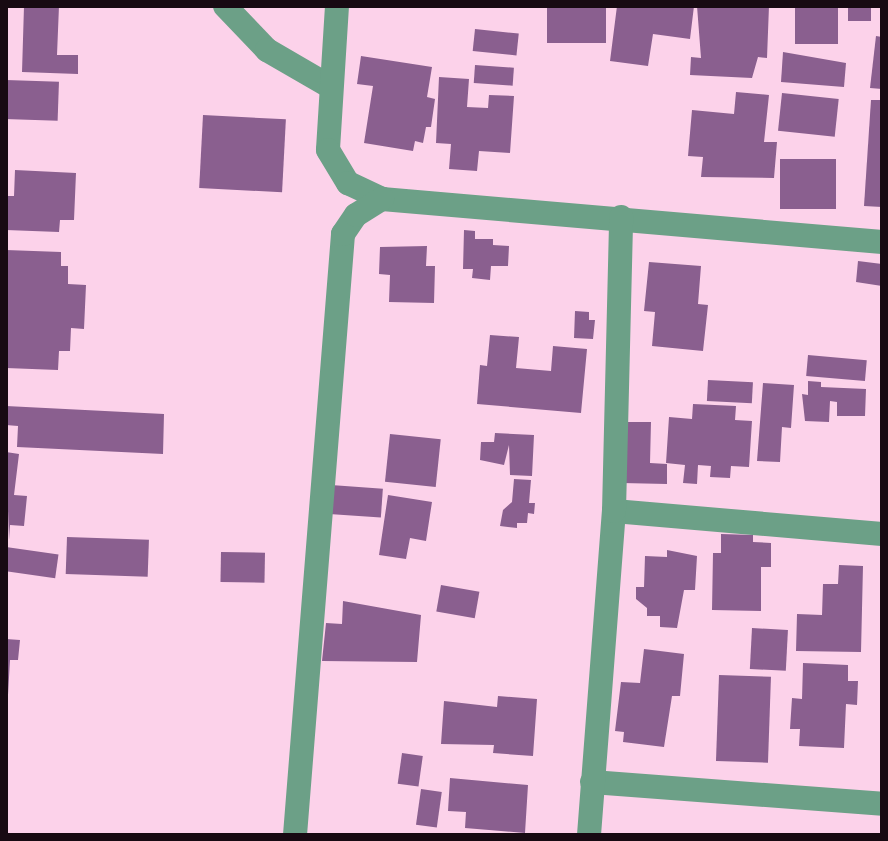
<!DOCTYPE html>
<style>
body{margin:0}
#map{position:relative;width:888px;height:841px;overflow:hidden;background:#fcd2ea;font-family:"Noto Sans",sans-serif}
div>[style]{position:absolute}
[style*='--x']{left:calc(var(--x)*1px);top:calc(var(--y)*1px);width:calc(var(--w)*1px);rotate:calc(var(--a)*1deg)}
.building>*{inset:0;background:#8a5f8f;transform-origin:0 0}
.street>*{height:24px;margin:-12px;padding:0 12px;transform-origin:12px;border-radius:12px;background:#6ca087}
span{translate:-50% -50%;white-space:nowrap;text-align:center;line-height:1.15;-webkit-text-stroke:6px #ffe5f3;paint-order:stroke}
.frame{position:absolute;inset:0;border:8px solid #170a12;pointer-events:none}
</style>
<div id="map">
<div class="building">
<div style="clip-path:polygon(24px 6px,59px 6px,57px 55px,78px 55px,78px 74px,22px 72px)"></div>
<div style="left:547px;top:6px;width:59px;height:37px"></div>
<div style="clip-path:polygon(617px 6px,694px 6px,690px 39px,653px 34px,648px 66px,610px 61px)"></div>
<div style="clip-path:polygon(697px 6px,769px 6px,767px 58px,758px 57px,752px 78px,690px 75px,691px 57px,701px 58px)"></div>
<div style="left:795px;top:6px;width:43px;height:38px"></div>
<div style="left:848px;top:6px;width:23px;height:15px"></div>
<div style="left:475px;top:29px;width:44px;height:22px;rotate:6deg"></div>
<div style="clip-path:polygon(876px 36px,882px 37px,882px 89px,870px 88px)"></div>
<div style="clip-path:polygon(783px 52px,846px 63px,844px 87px,781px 82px)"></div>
<div style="clip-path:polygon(361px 56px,432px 67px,427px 97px,435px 99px,431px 127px,426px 127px,423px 143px,415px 141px,413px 151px,364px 143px,373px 86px,357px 84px)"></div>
<div style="left:475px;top:65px;width:39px;height:18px;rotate:4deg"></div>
<div style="clip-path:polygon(439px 77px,469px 79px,467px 107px,488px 108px,489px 95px,514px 96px,510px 153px,479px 151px,477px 171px,449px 169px,451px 144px,436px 143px)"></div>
<div style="left:6px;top:80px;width:53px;height:39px;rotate:2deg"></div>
<div style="clip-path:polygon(736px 92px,769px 95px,764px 142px,777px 142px,774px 178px,701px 177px,703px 157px,688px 156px,692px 110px,734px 114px)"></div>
<div style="left:782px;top:93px;width:57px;height:38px;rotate:6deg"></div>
<div style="clip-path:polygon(871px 100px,882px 100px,882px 207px,864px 206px)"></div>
<div style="left:203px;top:115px;width:83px;height:73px;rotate:3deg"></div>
<div style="left:780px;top:159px;width:56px;height:50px"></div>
<div style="clip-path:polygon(15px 170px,76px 173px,74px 220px,60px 220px,59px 232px,6px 230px,6px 196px,14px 196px)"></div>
<div style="clip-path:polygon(464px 230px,475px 231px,475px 239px,493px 239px,493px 245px,509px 246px,508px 266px,491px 266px,490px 280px,472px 278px,473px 269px,463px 269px)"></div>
<div style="clip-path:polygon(427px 246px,426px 266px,435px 266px,434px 303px,389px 302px,390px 275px,379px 274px,380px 247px)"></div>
<div style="clip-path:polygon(6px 250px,61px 252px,61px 266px,68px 266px,68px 284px,86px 285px,84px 329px,71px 328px,70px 351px,59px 351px,58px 370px,6px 368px)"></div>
<div style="clip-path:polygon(858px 261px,882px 264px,882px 286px,856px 282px)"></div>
<div style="clip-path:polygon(649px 262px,701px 266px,698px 304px,708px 305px,703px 351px,652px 346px,655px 312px,644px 311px)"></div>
<div style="clip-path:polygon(575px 311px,589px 312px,589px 320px,595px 320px,593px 339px,574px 338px)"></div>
<div style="clip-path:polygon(490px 335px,519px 337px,516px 368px,551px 371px,553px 346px,587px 349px,581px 413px,477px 404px,480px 365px,487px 366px)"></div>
<div style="left:808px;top:355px;width:59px;height:21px;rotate:5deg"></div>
<div style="left:708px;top:380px;width:45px;height:21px;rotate:3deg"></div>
<div style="clip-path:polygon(808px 381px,821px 382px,821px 387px,866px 389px,865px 416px,837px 416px,837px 402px,830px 401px,829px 422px,805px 421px,802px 394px,808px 395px)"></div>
<div style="clip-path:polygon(763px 383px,794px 385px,791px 428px,782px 427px,780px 462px,757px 461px)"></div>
<div style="clip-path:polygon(693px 404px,736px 406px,735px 420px,752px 421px,749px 467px,731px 466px,730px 478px,710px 477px,711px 466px,698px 465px,697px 484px,683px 483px,685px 465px,666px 463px,669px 417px,692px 419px)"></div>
<div style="clip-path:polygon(6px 406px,164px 414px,163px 454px,17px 447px,18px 426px,6px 425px)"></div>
<div style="clip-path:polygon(623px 422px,651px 422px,650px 463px,667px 464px,667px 484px,622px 483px)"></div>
<div style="clip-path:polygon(495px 433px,534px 435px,532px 476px,510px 475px,509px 445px,504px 465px,480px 460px,481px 442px,494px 442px)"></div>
<div style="left:390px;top:434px;width:51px;height:48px;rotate:6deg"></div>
<div style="clip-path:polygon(6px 452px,19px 454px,14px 495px,27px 496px,24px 526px,10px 525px,9px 540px)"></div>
<div style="clip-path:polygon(514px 479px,531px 480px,529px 503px,535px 503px,534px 514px,528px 513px,527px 523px,517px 523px,517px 528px,500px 526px,503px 510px,512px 502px)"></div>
<div style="left:331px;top:485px;width:52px;height:29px;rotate:4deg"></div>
<div style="clip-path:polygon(388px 495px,432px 502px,426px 541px,410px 538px,406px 559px,379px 555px)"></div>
<div style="clip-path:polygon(721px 534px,753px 535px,753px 542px,771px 543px,771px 567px,761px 567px,761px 611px,712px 610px,713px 553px,721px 553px)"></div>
<div style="left:67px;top:537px;width:82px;height:37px;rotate:2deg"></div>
<div style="left:6px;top:547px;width:53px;height:24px;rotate:8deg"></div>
<div style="clip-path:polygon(667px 550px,697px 556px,695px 590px,684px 590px,677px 628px,660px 627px,660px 616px,647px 616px,647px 608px,636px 599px,636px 587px,644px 587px,645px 556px,667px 557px)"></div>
<div style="left:221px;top:552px;width:44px;height:30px;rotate:1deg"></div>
<div style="clip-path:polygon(839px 565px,863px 566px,861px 652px,796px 651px,797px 614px,822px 615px,823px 584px,838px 584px)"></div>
<div style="left:441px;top:585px;width:39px;height:27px;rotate:10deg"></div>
<div style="clip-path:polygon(343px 601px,421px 615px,417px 662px,322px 661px,326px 623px,342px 624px)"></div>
<div style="left:752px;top:628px;width:36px;height:41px;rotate:3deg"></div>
<div style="clip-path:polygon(6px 639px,20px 640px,18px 660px,10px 660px,8px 695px)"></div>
<div style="clip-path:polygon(644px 649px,684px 654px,680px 696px,672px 696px,664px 747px,623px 742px,624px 732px,615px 731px,621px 682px,640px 683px)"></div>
<div style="clip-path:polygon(803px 663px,848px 665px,848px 681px,858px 681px,857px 705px,846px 704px,844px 748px,799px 746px,800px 729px,790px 729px,792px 698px,802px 699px)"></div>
<div style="left:719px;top:675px;width:52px;height:86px;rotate:2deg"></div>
<div style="clip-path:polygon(498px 696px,537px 699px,533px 756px,493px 753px,494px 745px,441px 744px,444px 701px,497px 707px)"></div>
<div style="left:402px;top:753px;width:21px;height:31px;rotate:8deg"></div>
<div style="clip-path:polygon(450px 778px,528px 785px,525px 833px,465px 828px,466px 812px,448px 811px)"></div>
<div style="left:421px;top:789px;width:21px;height:36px;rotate:8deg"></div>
</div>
<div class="street">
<div style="--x:225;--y:6;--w:61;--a:46.3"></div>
<div style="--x:267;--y:50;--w:72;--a:30.1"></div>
<div style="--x:337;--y:6;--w:144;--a:93.6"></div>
<div style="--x:328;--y:150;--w:39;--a:59"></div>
<div style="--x:348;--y:183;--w:38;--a:25"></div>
<div style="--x:382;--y:199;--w:502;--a:4.92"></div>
<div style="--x:614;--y:511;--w:269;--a:4.9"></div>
<div style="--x:592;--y:782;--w:291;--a:4.3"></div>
<div style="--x:295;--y:835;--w:603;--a:-85.43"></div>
<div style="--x:343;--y:234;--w:23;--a:-56"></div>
<div style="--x:356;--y:215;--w:31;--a:-32"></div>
<div style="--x:589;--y:835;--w:325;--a:-85.6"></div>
<div style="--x:614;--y:511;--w:294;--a:-88.6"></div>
</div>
<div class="frame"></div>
</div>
